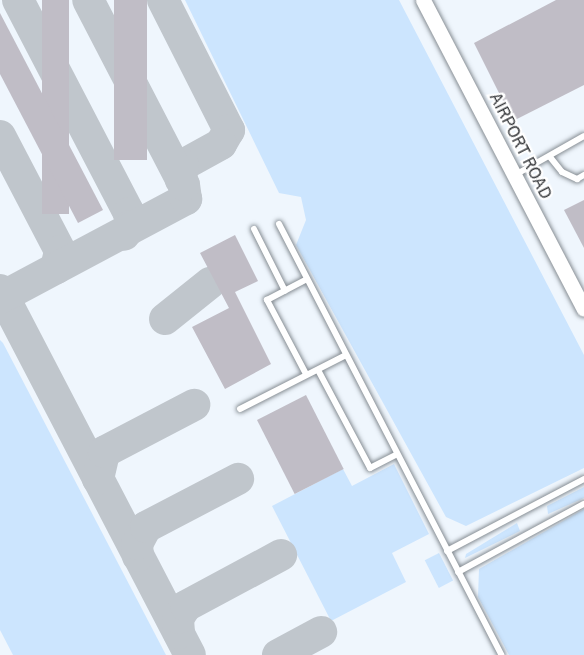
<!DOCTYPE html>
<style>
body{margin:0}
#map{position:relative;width:584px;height:655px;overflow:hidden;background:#eff6fd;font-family:"Public Sans",sans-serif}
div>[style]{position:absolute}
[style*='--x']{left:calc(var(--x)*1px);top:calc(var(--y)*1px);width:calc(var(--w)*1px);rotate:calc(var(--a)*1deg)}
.green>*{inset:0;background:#cce5fe;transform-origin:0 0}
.taxiway>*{height:32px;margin:-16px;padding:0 16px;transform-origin:16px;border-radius:16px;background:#c0c6cc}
.building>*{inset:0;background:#c0bdc6;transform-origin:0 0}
.roads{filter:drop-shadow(0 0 2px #878e94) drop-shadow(0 0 2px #878e94)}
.service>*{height:6px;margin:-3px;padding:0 3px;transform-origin:3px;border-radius:3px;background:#fff}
.tertiary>*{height:15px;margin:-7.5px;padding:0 7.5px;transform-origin:7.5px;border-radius:7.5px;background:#fff}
span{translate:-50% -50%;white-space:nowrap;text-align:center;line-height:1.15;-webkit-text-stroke:4.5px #fff;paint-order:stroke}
.street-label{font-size:16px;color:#323437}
</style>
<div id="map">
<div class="green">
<div style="clip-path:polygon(185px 0,399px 0,584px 355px,584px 468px,466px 526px,446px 517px,296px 245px,306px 220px,301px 197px,279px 193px)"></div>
<div style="clip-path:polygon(0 340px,3px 343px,166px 655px,13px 655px,0 630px)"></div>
<div style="clip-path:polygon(394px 464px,429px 534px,392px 553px,406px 582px,331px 621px,272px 506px,343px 469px,352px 486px)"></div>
<div style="clip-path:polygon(584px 487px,584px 498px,548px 514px,547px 506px)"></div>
<div style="clip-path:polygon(584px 509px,584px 655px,509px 655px,478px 597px,479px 569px)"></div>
<div style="clip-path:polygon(517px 523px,520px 531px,465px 558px,466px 554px)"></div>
<div style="left:439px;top:553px;width:31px;height:16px;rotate:63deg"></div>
</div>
<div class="taxiway">
<div style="--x:18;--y:0;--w:240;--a:62.5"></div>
<div style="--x:129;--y:213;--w:13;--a:81"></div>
<div style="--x:131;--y:226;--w:11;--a:128"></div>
<div style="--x:163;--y:0;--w:146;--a:63.1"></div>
<div style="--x:229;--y:130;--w:16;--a:120"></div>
<div style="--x:221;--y:144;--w:43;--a:151.1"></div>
<div style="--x:183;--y:165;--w:15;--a:98"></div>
<div style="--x:0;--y:136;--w:130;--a:62.4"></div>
<div style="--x:60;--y:251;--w:18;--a:103"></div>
<div style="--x:0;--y:290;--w:411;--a:62.5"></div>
<div style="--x:0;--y:298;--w:211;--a:-28"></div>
<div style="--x:186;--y:199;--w:14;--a:-98"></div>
<div style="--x:184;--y:185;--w:208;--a:-117.4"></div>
<div style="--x:165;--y:319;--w:58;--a:-38.7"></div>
<div style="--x:98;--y:479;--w:28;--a:-77"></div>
<div style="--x:104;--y:452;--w:102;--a:-27.6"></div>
<div style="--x:138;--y:556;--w:12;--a:-95"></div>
<div style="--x:137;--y:544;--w:19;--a:-62"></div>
<div style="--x:146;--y:527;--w:104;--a:-27.6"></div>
<div style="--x:179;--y:633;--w:15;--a:-94"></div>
<div style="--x:178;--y:618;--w:14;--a:-56"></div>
<div style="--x:186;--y:606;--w:108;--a:-28.2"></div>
<div style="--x:278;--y:655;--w:49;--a:-28.1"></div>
</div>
<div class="building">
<div style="left:42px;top:0;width:27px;height:214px"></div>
<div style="left:114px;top:0;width:33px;height:160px"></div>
<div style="clip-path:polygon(556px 0,584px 0,584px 85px,513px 121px,474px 43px)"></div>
<div style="clip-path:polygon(0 13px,103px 210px,78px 223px,0 74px)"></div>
<div style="clip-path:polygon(584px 200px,584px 248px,564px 210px)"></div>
<div style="clip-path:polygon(235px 235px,258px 281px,235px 292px,271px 364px,225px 389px,192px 327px,229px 308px,200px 253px)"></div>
<div style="left:306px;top:395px;width:83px;height:55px;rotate:63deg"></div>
</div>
<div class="roads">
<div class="service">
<div style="--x:550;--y:157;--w:19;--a:51"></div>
<div style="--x:562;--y:172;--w:17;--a:25"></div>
<div style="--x:577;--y:179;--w:8;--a:-30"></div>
<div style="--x:515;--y:175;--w:79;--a:-29.5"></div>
<div style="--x:279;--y:224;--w:485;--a:62.7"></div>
<div style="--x:254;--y:229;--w:69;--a:63.4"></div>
<div style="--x:318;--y:370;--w:111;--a:62"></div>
<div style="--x:370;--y:468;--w:30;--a:-27"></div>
<div style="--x:306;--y:374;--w:84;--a:-117.8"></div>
<div style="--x:267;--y:300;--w:45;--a:-27.7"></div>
<div style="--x:240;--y:409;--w:119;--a:-27"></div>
<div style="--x:447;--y:551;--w:155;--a:-27.7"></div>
<div style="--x:458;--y:572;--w:143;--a:-28.4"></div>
</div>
<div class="tertiary">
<div style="--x:423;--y:0;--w:348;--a:62.5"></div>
</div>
</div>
<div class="street-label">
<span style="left:520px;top:146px;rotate:63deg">AIRPORT ROAD</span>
</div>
</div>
